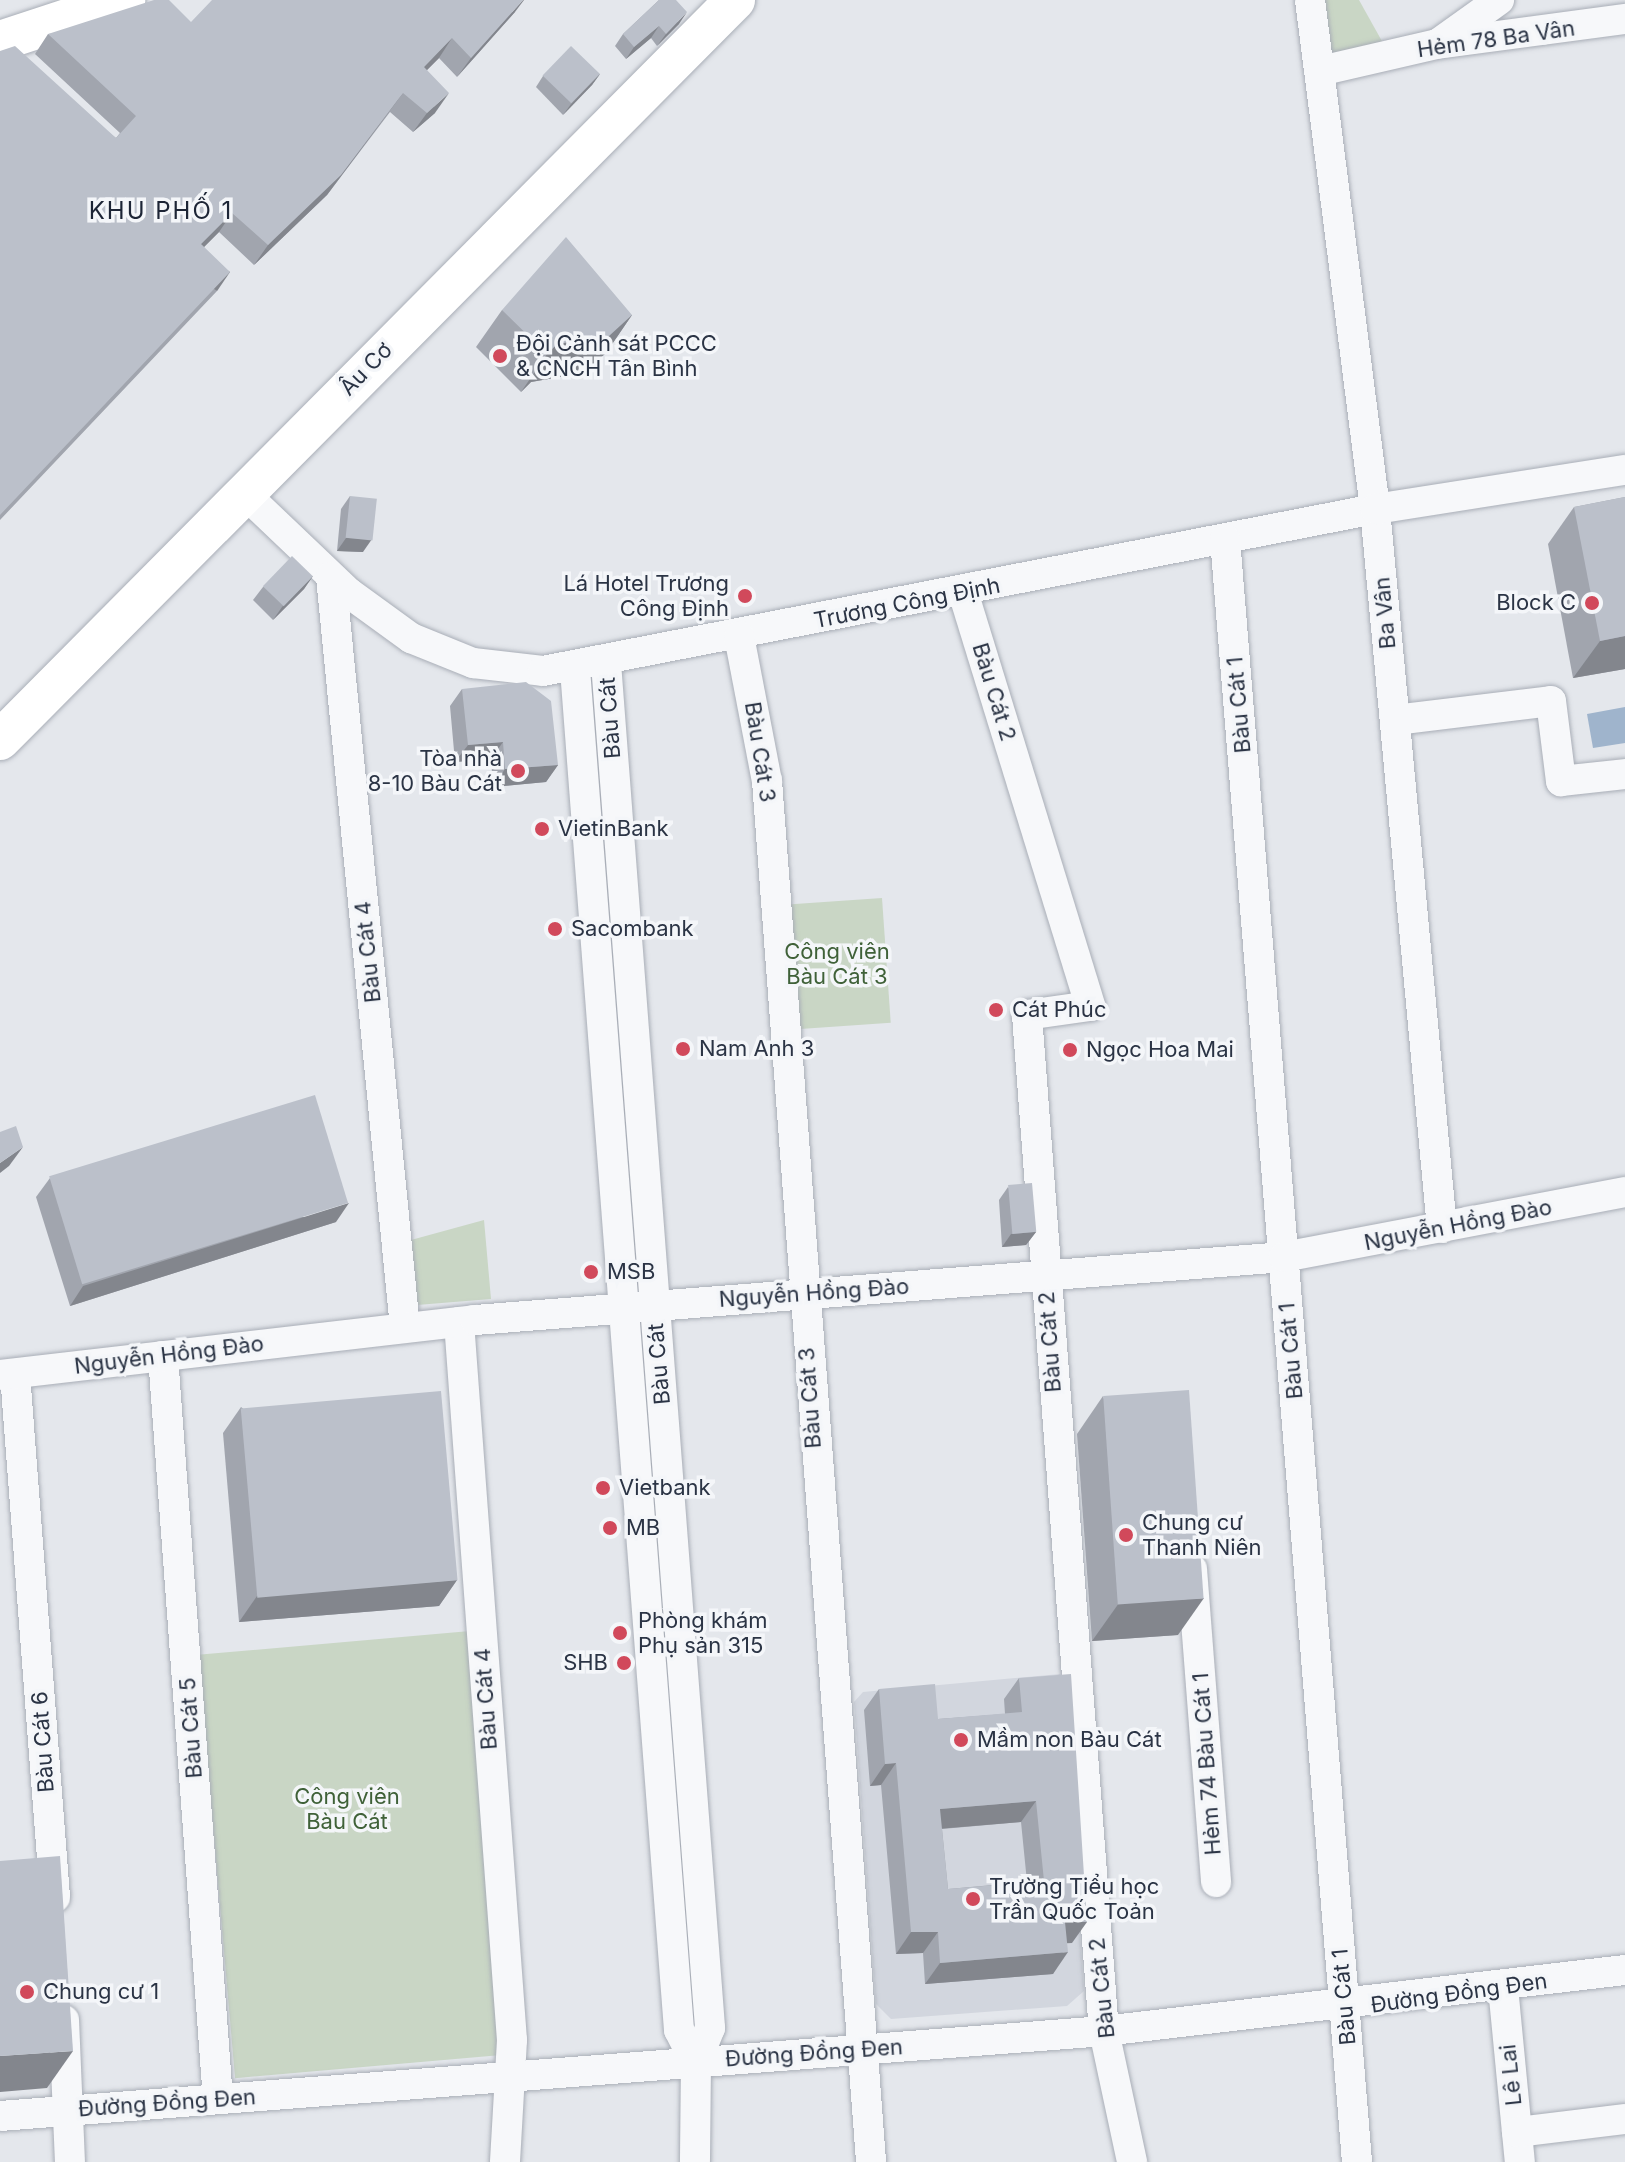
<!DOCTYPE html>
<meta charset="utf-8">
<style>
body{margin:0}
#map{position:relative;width:1625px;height:2162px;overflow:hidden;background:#e4e7ec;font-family:Inter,sans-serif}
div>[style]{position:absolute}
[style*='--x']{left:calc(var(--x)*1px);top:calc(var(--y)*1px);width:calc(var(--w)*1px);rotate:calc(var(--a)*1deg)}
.built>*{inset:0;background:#d2d6de}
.green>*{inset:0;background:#c9d6c5;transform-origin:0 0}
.water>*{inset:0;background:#9fb4cc}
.roads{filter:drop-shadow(0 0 2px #a9aeb7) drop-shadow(0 0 2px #a9aeb7)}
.minor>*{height:30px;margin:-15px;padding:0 15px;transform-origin:15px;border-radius:15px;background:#f7f8fa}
.major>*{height:40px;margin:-20px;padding:0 20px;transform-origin:20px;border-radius:20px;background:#fff}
.wall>*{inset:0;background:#a1a5ae}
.shaded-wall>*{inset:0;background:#83868d;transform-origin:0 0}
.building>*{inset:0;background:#bbc0ca;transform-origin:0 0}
.dots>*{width:22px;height:22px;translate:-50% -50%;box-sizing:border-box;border:4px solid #f4f6f9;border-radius:50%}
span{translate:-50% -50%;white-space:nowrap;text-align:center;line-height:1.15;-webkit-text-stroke:7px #f4f6f9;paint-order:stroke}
.street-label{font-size:22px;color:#2b3445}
.poi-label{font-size:22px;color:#2b3445}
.left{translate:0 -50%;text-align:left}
.right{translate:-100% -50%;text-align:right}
.park-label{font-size:22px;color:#3f6138}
.neighbourhood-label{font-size:24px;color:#1d2536;letter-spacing:2px}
</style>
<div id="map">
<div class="built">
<div style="clip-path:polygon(1060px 1674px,1084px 1991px,1067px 2006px,891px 2019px,876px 2004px,854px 1702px,863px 1692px)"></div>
</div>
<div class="green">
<div style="clip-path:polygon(1320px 0,1359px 0,1383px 43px,1332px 59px)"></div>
<div style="left:882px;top:898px;width:125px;height:98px;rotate:86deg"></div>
<div style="clip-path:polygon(484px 1220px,491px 1299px,417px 1305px,411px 1240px)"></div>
<div style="left:470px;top:1631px;width:425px;height:273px;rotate:85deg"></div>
</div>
<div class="water">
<div style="clip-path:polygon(1625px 707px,1625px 743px,1593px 748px,1587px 714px)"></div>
</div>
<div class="roads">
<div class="minor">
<div style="--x:1310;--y:0;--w:513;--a:82.72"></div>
<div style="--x:1375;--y:509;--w:722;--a:84.68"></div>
<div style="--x:1439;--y:43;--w:74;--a:-35.6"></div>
<div style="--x:1320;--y:71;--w:120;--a:-13"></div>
<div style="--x:1437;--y:44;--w:190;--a:-7.6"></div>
<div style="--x:244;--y:493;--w:145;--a:43.6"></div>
<div style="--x:349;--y:593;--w:77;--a:36"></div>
<div style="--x:411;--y:638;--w:67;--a:22"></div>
<div style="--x:473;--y:663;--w:70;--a:6.5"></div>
<div style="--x:543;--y:671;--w:848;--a:-11.02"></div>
<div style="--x:1375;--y:509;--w:253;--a:-8.9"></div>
<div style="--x:1225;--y:539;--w:1628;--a:85.35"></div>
<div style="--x:331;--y:577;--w:754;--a:84.37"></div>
<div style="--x:963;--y:592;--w:433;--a:72.9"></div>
<div style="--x:1090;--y:1006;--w:64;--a:171.9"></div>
<div style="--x:1027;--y:1015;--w:1019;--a:85.67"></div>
<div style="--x:1104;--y:2031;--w:134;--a:77.9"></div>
<div style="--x:739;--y:636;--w:148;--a:79.1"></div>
<div style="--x:767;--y:781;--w:1385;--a:85.69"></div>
<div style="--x:606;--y:663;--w:1369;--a:85.64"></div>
<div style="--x:710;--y:2028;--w:38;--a:112"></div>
<div style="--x:696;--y:2063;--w:99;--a:90.6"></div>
<div style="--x:575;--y:669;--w:1365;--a:85.63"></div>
<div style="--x:679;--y:2030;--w:37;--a:63"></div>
<div style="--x:1395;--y:720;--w:157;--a:-6.9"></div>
<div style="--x:1551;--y:701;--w:81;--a:82.9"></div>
<div style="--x:1561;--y:781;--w:64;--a:-6.2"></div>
<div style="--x:459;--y:1322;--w:720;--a:85.78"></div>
<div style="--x:512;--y:2040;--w:122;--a:93.3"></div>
<div style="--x:163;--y:1356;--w:745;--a:85.77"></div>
<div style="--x:15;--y:1374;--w:525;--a:85.63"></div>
<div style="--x:0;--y:1375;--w:478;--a:-6.6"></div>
<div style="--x:475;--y:1320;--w:811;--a:-4.45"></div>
<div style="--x:1284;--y:1257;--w:347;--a:-10.8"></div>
<div style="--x:1192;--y:1569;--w:314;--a:85.6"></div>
<div style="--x:1503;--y:1987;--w:176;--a:84.5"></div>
<div style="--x:64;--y:2020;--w:142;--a:87.6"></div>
<div style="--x:0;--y:2116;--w:1107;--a:-4.4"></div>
<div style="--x:1104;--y:2031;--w:525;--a:-6.68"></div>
<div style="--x:1517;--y:2132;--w:109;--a:-6.9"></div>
</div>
<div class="major">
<div style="--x:0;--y:41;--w:132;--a:-18.2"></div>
<div style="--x:0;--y:740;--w:1043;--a:-45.19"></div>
</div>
</div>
<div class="wall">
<div style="clip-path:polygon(659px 0,679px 24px,657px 46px,651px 38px,626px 59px,615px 46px,623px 34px)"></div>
<div style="clip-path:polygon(515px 12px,457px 77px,439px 58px,427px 70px,435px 113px,413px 132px,390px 112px,327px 195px,254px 265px,219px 232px,204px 247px,217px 291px,0 520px,0 51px,116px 138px,120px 133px,35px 54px,48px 34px,191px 22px)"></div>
<div style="clip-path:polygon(600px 74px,592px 85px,563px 115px,536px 87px,543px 76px)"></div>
<div style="clip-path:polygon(502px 310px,632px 315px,606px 353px,583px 373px,531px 382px,521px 392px,476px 347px)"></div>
<div style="clip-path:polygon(350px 496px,363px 552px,337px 551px,341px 509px)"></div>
<div style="clip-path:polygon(1625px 497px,1625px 669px,1573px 678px,1548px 544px,1574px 507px)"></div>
<div style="clip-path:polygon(313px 576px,304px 589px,273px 620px,253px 600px,263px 587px)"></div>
<div style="clip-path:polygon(462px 689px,558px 765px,546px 782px,493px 787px,491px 759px,455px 762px,450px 706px)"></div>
<div style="clip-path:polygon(50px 1178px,336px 1222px,70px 1306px,36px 1197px)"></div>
<div style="clip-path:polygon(1008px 1187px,1036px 1232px,1026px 1245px,1002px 1247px,999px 1200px)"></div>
<div style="clip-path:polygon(1103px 1396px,1178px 1635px,1092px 1641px,1077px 1434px)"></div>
<div style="clip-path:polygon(241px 1407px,457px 1580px,439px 1606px,239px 1622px,223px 1433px)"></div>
<div style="clip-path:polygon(evenodd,1019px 1678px,1072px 1943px,1067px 1943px,1053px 1974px,925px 1984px,923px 1953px,896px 1954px,881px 1785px,870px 1786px,864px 1710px,879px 1689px,938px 1719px,1005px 1714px,1004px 1699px,1019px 1678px,1021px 1822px,1027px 1882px,948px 1889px,942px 1829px,1021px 1822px)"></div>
</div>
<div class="shaded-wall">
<div style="clip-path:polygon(523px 0,524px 0,515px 12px,457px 77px,471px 58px)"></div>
<div style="clip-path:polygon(687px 12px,679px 24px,657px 46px,666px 34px)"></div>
<div style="clip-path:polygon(659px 26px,651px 38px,626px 59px,634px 47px)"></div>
<div style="clip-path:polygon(452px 38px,439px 58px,411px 86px,424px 67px)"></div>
<div style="clip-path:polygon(600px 74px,592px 85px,563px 115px,571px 104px)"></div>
<div style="clip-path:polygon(403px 93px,327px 195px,254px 265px,268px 245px)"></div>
<div style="clip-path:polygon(449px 93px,435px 113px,413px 132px,427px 113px)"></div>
<div style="clip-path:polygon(232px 213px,219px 232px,187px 264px,201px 244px)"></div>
<div style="left:230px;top:272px;width:23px;height:335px;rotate:124deg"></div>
<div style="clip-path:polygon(632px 315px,606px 353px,583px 373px,531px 382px,521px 392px,547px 354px,557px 344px)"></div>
<div style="clip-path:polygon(346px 538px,372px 539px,363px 552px,337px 551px)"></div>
<div style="clip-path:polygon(313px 576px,304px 589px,273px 620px,282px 607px)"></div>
<div style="clip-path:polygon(1625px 636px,1625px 669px,1573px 678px,1600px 641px)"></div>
<div style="clip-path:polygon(503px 742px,491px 759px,455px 762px,468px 745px)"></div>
<div style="clip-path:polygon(558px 765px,546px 782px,493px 787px,505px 769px)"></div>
<div style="clip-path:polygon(23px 1147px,9px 1166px,0 1173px,0 1163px)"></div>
<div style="clip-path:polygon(349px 1203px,336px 1222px,70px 1306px,83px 1286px)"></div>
<div style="clip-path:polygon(1036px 1232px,1026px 1245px,1002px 1247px,1011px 1234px)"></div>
<div style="clip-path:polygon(457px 1580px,439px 1606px,239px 1622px,257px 1596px)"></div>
<div style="clip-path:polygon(1204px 1598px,1178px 1635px,1092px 1641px,1119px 1603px)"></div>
<div style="clip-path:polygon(896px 1763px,881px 1785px,870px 1786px,885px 1764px)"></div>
<div style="clip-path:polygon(1036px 1801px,1021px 1822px,925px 1830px,940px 1809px)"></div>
<div style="clip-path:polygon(1065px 1922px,1087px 1922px,1072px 1943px,1050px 1944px)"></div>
<div style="clip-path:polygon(911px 1932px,938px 1932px,923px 1953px,896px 1954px)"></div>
<div style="clip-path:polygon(1068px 1952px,1053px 1974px,925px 1984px,940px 1963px)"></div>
<div style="clip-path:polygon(73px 2051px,47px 2088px,0 2092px,0 2056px)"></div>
</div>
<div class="building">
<div style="clip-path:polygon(154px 0,169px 0,191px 22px,212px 0,523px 0,471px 58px,452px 38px,424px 67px,449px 93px,427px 113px,403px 93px,341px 175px,268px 245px,232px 213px,201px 244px,230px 272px,0 515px,0 51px,15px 46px,116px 138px,136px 116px,48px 34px)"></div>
<div style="clip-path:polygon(659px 0,676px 0,687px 12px,666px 34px,659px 26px,634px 47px,623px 34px)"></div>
<div style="left:571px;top:46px;width:40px;height:41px;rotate:44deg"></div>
<div style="clip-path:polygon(566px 237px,632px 315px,609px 336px,557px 344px,547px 354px,502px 310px)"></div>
<div style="left:350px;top:496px;width:27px;height:42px;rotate:6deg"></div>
<div style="clip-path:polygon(1625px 497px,1625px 636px,1600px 641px,1574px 507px)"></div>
<div style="left:292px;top:556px;width:29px;height:42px;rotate:44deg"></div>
<div style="clip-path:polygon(526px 682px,551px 701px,558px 765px,505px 769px,503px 742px,468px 745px,462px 689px)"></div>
<div style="left:315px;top:1095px;width:113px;height:278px;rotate:73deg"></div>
<div style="clip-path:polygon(16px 1126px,23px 1147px,0 1163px,0 1132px)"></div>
<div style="left:1032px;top:1183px;width:49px;height:24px;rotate:85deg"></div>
<div style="left:1189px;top:1390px;width:209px;height:86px;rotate:86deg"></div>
<div style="left:441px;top:1391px;width:190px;height:201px;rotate:85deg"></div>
<div style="clip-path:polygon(evenodd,1071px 1674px,1087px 1922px,1065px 1922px,1068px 1952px,940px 1963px,938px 1932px,911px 1932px,896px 1763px,885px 1764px,879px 1689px,935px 1684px,938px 1719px,1022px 1712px,1019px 1678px,1071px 1674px,1036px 1801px,1044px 1881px,948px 1889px,940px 1809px,1036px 1801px)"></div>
<div style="clip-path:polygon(60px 1856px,73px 2051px,0 2056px,0 1861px)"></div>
</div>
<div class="dots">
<div style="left:500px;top:356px;background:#d1495b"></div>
<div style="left:745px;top:596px;background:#d1495b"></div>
<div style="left:1592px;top:603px;background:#d1495b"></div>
<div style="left:518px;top:771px;background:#d1495b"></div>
<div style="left:542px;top:829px;background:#d1495b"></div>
<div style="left:555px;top:929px;background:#d1495b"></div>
<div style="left:996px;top:1010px;background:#d1495b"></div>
<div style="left:683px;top:1049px;background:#d1495b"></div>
<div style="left:1070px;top:1050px;background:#d1495b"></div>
<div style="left:591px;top:1272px;background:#d1495b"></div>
<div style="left:603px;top:1488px;background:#d1495b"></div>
<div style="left:610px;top:1528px;background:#d1495b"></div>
<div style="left:1126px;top:1535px;background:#d1495b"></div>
<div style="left:620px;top:1633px;background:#d1495b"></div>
<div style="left:624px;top:1663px;background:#d1495b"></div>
<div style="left:961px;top:1740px;background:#d1495b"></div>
<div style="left:973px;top:1899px;background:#d1495b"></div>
<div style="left:27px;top:1992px;background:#d1495b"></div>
</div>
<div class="street-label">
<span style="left:1496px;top:39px;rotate:-8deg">Hẻm 78 Ba Vân</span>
<span style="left:366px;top:369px;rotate:-46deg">Âu Cơ</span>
<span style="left:907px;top:603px;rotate:-11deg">Trương Công Định</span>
<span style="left:1385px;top:613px;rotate:-95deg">Ba Vân</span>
<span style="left:994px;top:692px;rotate:73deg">Bàu Cát 2</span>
<span style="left:1239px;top:705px;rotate:-95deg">Bàu Cát 1</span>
<span style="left:610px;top:718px;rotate:-94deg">Bàu Cát</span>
<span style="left:760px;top:752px;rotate:81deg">Bàu Cát 3</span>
<span style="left:368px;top:952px;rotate:-96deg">Bàu Cát 4</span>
<span style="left:1458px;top:1225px;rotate:-11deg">Nguyễn Hồng Đào</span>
<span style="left:814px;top:1293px;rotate:-4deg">Nguyễn Hồng Đào</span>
<span style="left:1050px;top:1342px;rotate:-94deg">Bàu Cát 2</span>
<span style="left:1291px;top:1351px;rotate:-95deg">Bàu Cát 1</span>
<span style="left:169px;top:1355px;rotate:-7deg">Nguyễn Hồng Đào</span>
<span style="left:659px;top:1364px;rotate:-95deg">Bàu Cát</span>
<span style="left:810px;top:1398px;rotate:-94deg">Bàu Cát 3</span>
<span style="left:486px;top:1699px;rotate:-94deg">Bàu Cát 4</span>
<span style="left:191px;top:1728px;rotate:-94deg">Bàu Cát 5</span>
<span style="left:43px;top:1742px;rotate:-94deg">Bàu Cát 6</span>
<span style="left:1207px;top:1764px;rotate:-94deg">Hẻm 74 Bàu Cát 1</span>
<span style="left:1102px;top:1988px;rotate:-96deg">Bàu Cát 2</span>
<span style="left:1459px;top:1993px;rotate:-8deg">Đường Đồng Đen</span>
<span style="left:1344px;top:1997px;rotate:-95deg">Bàu Cát 1</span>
<span style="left:814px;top:2053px;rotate:-4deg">Đường Đồng Đen</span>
<span style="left:1511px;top:2075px;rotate:-96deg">Lê Lai</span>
<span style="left:167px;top:2103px;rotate:-4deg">Đường Đồng Đen</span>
</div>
<div class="poi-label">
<span class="left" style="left:516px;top:356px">Đội Cảnh sát PCCC<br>&amp; CNCH Tân Bình</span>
<span class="right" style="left:729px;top:596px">Lá Hotel Trương<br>Công Định</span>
<span class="right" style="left:1576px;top:603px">Block C</span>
<span class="right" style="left:502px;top:771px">Tòa nhà<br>8-10 Bàu Cát</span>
<span class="left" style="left:558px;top:829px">VietinBank</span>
<span class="left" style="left:571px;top:929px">Sacombank</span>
<span class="left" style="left:1012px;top:1010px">Cát Phúc</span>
<span class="left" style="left:699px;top:1049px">Nam Anh 3</span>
<span class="left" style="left:1086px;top:1050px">Ngọc Hoa Mai</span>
<span class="left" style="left:607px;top:1272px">MSB</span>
<span class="left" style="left:619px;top:1488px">Vietbank</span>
<span class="left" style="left:1142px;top:1535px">Chung cư<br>Thanh Niên</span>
<span class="left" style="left:626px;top:1528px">MB</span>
<span class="left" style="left:638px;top:1633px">Phòng khám<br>Phụ sản 315</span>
<span class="right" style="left:608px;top:1663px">SHB</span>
<span class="left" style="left:977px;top:1740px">Mầm non Bàu Cát</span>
<span class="left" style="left:989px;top:1899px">Trường Tiểu học<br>Trần Quốc Toản</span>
<span class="left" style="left:43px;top:1992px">Chung cư 1</span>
</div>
<div class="park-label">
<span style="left:837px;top:964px">Công viên<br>Bàu Cát 3</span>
<span style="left:347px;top:1809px">Công viên<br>Bàu Cát</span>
</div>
<div class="neighbourhood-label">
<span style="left:161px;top:211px">KHU PHỐ 1</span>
</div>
</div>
